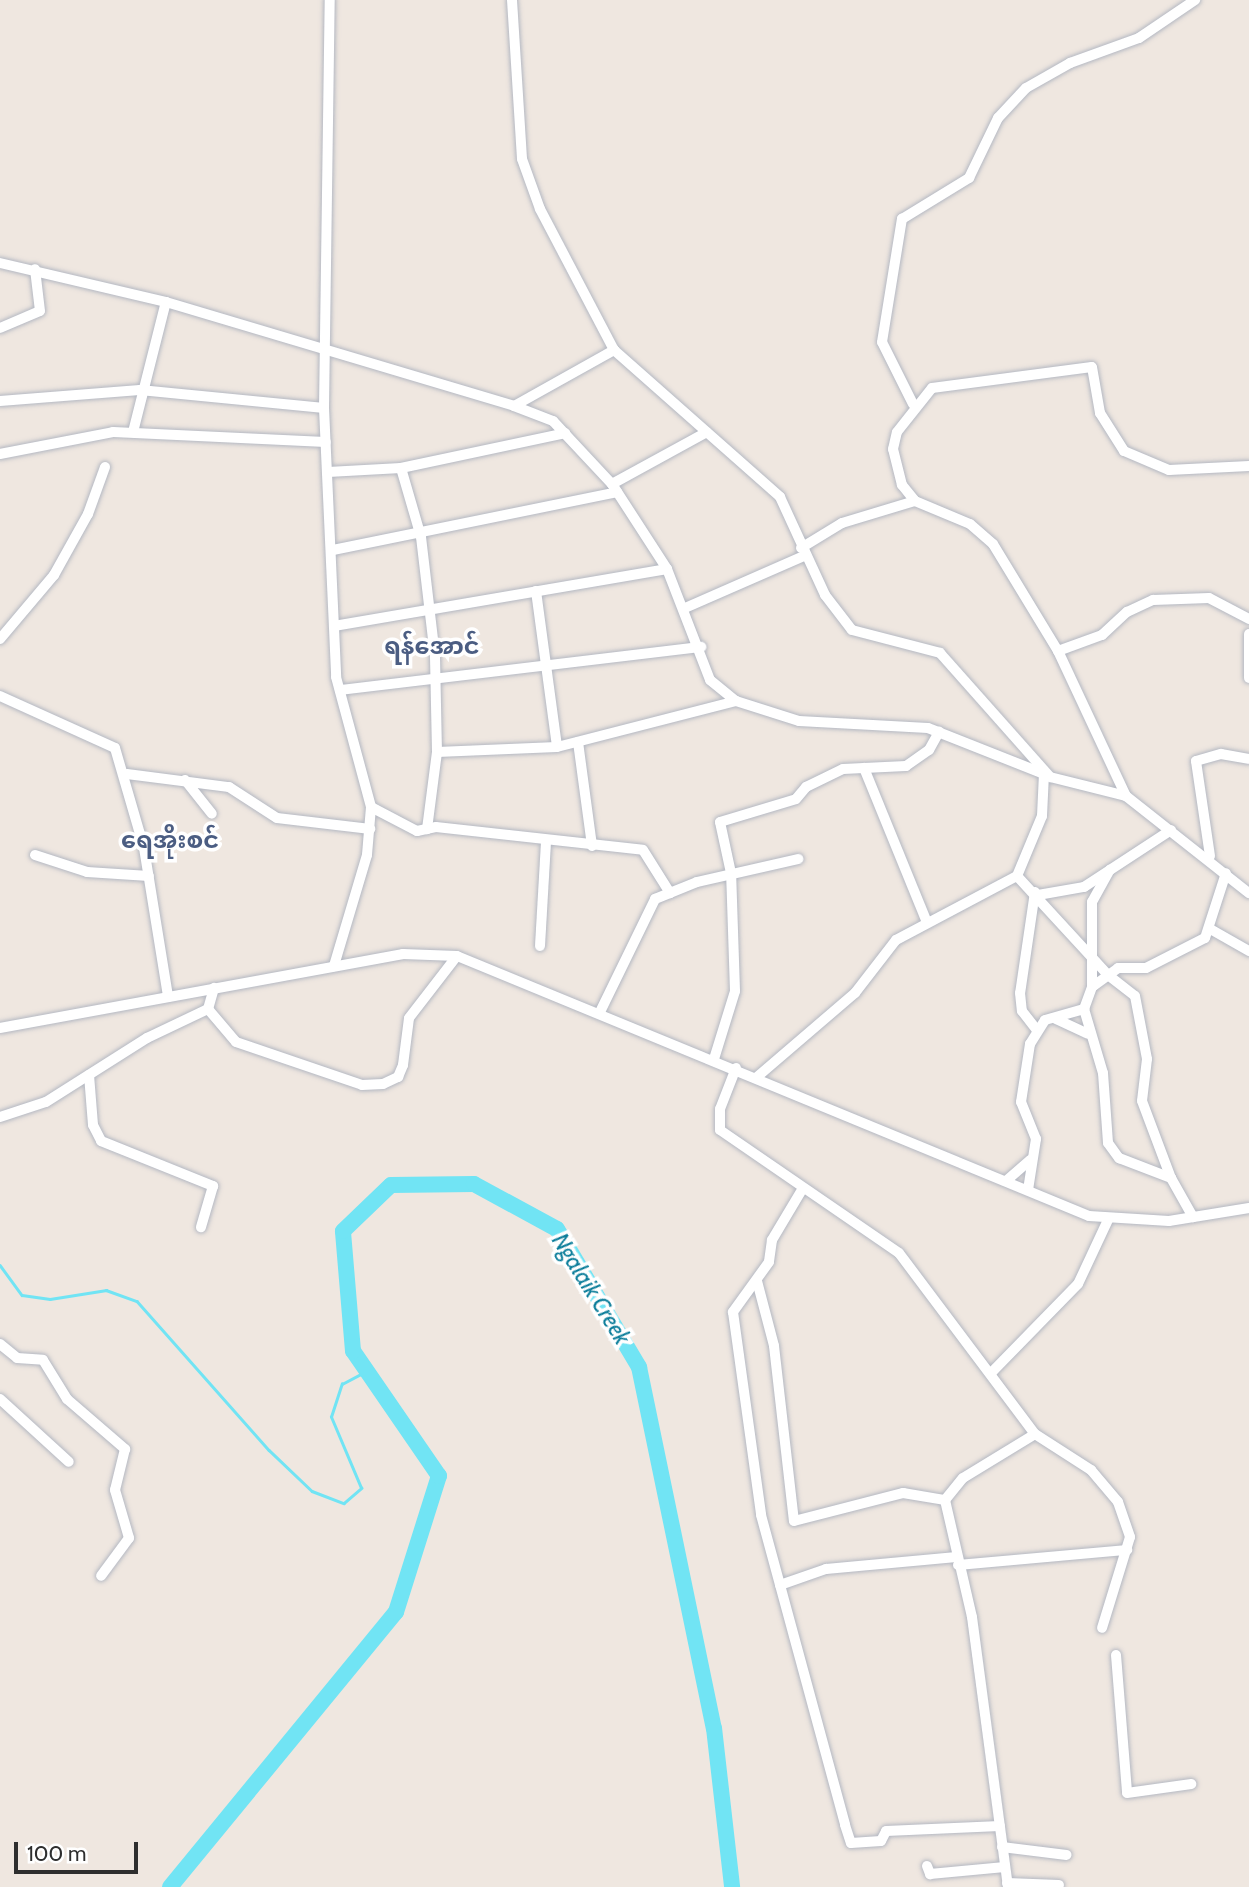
<!DOCTYPE html>
<meta charset="utf-8">
<style>
body{margin:0}
#map{position:relative;width:1249px;height:1887px;overflow:hidden;background:#efe7e0;font-family:Cabin,"Noto Sans Myanmar",sans-serif}
div>[style]{position:absolute}
[style*='--x']{left:calc(var(--x)*1px);top:calc(var(--y)*1px);width:calc(var(--w)*1px);rotate:calc(var(--a)*1deg)}
.stream>*{height:2.5px;margin:-1.25px;padding:0 1.25px;transform-origin:1.25px;border-radius:1.25px;background:#71e4f4}
.river>*{height:16px;margin:-8px;padding:0 8px;transform-origin:8px;border-radius:8px;background:#71e4f4}
.roads{filter:drop-shadow(0 0 2px #b4b8c2) drop-shadow(0 0 2px #b4b8c2)}
.minor>*{height:10px;margin:-5px;padding:0 5px;transform-origin:5px;border-radius:5px;background:#fff}
span{translate:-50% -50%;white-space:nowrap;text-align:center;line-height:1.15;-webkit-text-stroke:7px #fff;paint-order:stroke}
.water-label{font-size:23px;color:#097c99;font-style:italic}
.quarter-label{font-size:24px;color:#4b5d82;font-weight:700}
.scale{position:absolute;left:14px;top:1842px;width:124px;height:32px;box-sizing:border-box;border:4px solid #2e2e2e;border-top:0;padding-left:9px;font-size:21px;line-height:24px;white-space:nowrap;color:#2e2e2e;-webkit-text-stroke:5px #fff;paint-order:stroke}
</style>
<div id="map">
<div class="stream">
<div style="--x:0;--y:1265;--w:37;--a:54"></div>
<div style="--x:22;--y:1295;--w:28;--a:8"></div>
<div style="--x:50;--y:1299;--w:57;--a:-9.1"></div>
<div style="--x:106;--y:1290;--w:33;--a:20"></div>
<div style="--x:137;--y:1301;--w:199;--a:48.5"></div>
<div style="--x:269;--y:1450;--w:59;--a:43.6"></div>
<div style="--x:312;--y:1491;--w:34;--a:21"></div>
<div style="--x:344;--y:1503;--w:23;--a:-41"></div>
<div style="--x:361;--y:1488;--w:77;--a:-112.9"></div>
<div style="--x:331;--y:1417;--w:35;--a:-72"></div>
<div style="--x:342;--y:1384;--w:27;--a:-28"></div>
</div>
<div class="river">
<div style="--x:170;--y:1887;--w:356;--a:-50.6"></div>
<div style="--x:396;--y:1612;--w:143;--a:-72.5"></div>
<div style="--x:439;--y:1476;--w:152;--a:-124.5"></div>
<div style="--x:353;--y:1351;--w:120;--a:-94.8"></div>
<div style="--x:343;--y:1231;--w:66;--a:-43.8"></div>
<div style="--x:391;--y:1185;--w:83;--a:-0.7"></div>
<div style="--x:474;--y:1184;--w:94;--a:28.5"></div>
<div style="--x:557;--y:1229;--w:161;--a:59.3"></div>
<div style="--x:639;--y:1367;--w:369;--a:78.3"></div>
<div style="--x:714;--y:1728;--w:160;--a:83.5"></div>
</div>
<div class="roads">
<div class="minor">
<div style="--x:512;--y:0;--w:159;--a:86.4"></div>
<div style="--x:522;--y:159;--w:53;--a:70.2"></div>
<div style="--x:540;--y:209;--w:159;--a:62.3"></div>
<div style="--x:0;--y:263;--w:171;--a:13.2"></div>
<div style="--x:166;--y:302;--w:363;--a:16.6"></div>
<div style="--x:514;--y:406;--w:115;--a:-29.2"></div>
<div style="--x:614;--y:350;--w:222;--a:41.5"></div>
<div style="--x:780;--y:497;--w:108;--a:65.3"></div>
<div style="--x:825;--y:595;--w:44;--a:52.4"></div>
<div style="--x:852;--y:630;--w:91;--a:14.6"></div>
<div style="--x:940;--y:653;--w:166;--a:48.4"></div>
<div style="--x:1050;--y:777;--w:78;--a:14"></div>
<div style="--x:1126;--y:796;--w:157;--a:38.3"></div>
<div style="--x:0;--y:328;--w:43;--a:-23"></div>
<div style="--x:40;--y:311;--w:42;--a:-96.8"></div>
<div style="--x:0;--y:401;--w:140;--a:-4.5"></div>
<div style="--x:140;--y:390;--w:185;--a:5.6"></div>
<div style="--x:324;--y:408;--w:408;--a:-89.2"></div>
<div style="--x:913;--y:404;--w:69;--a:-116.6"></div>
<div style="--x:882;--y:342;--w:125;--a:-80.8"></div>
<div style="--x:902;--y:219;--w:79;--a:-31.5"></div>
<div style="--x:969;--y:178;--w:67;--a:-64.2"></div>
<div style="--x:998;--y:118;--w:41;--a:-47"></div>
<div style="--x:1026;--y:88;--w:51;--a:-29.6"></div>
<div style="--x:1070;--y:63;--w:73;--a:-19.9"></div>
<div style="--x:1139;--y:38;--w:68;--a:-34.2"></div>
<div style="--x:514;--y:406;--w:42;--a:21"></div>
<div style="--x:553;--y:421;--w:86;--a:46.9"></div>
<div style="--x:612;--y:484;--w:101;--a:57.1"></div>
<div style="--x:667;--y:569;--w:119;--a:68.8"></div>
<div style="--x:710;--y:680;--w:33;--a:39"></div>
<div style="--x:736;--y:701;--w:66;--a:17.6"></div>
<div style="--x:799;--y:721;--w:129;--a:3.1"></div>
<div style="--x:928;--y:728;--w:125;--a:21.6"></div>
<div style="--x:324;--y:408;--w:269;--a:87.4"></div>
<div style="--x:336;--y:677;--w:135;--a:74.9"></div>
<div style="--x:371;--y:807;--w:48;--a:94.8"></div>
<div style="--x:367;--y:855;--w:116;--a:106.6"></div>
<div style="--x:133;--y:432;--w:134;--a:-75.8"></div>
<div style="--x:0;--y:454;--w:115;--a:-11"></div>
<div style="--x:113;--y:432;--w:213;--a:2.7"></div>
<div style="--x:401;--y:468;--w:72;--a:73.8"></div>
<div style="--x:421;--y:537;--w:121;--a:83.3"></div>
<div style="--x:435;--y:657;--w:95;--a:88.8"></div>
<div style="--x:437;--y:752;--w:78;--a:97.4"></div>
<div style="--x:328;--y:472;--w:73;--a:-3.1"></div>
<div style="--x:401;--y:468;--w:168;--a:-12"></div>
<div style="--x:612;--y:484;--w:108;--a:-28.7"></div>
<div style="--x:801;--y:548;--w:48;--a:-31.4"></div>
<div style="--x:842;--y:523;--w:76;--a:-16.8"></div>
<div style="--x:333;--y:550;--w:290;--a:-11.5"></div>
<div style="--x:536;--y:591;--w:157;--a:82.3"></div>
<div style="--x:685;--y:608;--w:130;--a:-23.6"></div>
<div style="--x:334;--y:626;--w:338;--a:-9.7"></div>
<div style="--x:1249;--y:634;--w:44;--a:90"></div>
<div style="--x:0;--y:639;--w:84;--a:-49.8"></div>
<div style="--x:54;--y:575;--w:70;--a:-60.9"></div>
<div style="--x:88;--y:514;--w:50;--a:-70.1"></div>
<div style="--x:1058;--y:651;--w:47;--a:-20"></div>
<div style="--x:1102;--y:635;--w:34;--a:-43"></div>
<div style="--x:1127;--y:612;--w:29;--a:-25"></div>
<div style="--x:1153;--y:600;--w:56;--a:-2"></div>
<div style="--x:1209;--y:598;--w:45;--a:27.7"></div>
<div style="--x:340;--y:690;--w:364;--a:-6.8"></div>
<div style="--x:0;--y:696;--w:126;--a:24.3"></div>
<div style="--x:115;--y:748;--w:104;--a:73.8"></div>
<div style="--x:144;--y:848;--w:151;--a:80.8"></div>
<div style="--x:578;--y:742;--w:105;--a:82.3"></div>
<div style="--x:437;--y:752;--w:120;--a:-2.4"></div>
<div style="--x:557;--y:747;--w:185;--a:-14.4"></div>
<div style="--x:864;--y:768;--w:166;--a:67.8"></div>
<div style="--x:127;--y:774;--w:103;--a:7.3"></div>
<div style="--x:229;--y:787;--w:57;--a:32.9"></div>
<div style="--x:277;--y:818;--w:94;--a:6.7"></div>
<div style="--x:185;--y:780;--w:43;--a:51.5"></div>
<div style="--x:1126;--y:796;--w:160;--a:-115.1"></div>
<div style="--x:1058;--y:651;--w:125;--a:-121.3"></div>
<div style="--x:993;--y:544;--w:30;--a:-139"></div>
<div style="--x:970;--y:524;--w:60;--a:-157.3"></div>
<div style="--x:915;--y:501;--w:21;--a:-129"></div>
<div style="--x:902;--y:485;--w:37;--a:-104"></div>
<div style="--x:893;--y:449;--w:17;--a:-77"></div>
<div style="--x:897;--y:432;--w:56;--a:-51.5"></div>
<div style="--x:932;--y:388;--w:161;--a:-7.5"></div>
<div style="--x:1092;--y:367;--w:47;--a:80.1"></div>
<div style="--x:1100;--y:413;--w:45;--a:57.7"></div>
<div style="--x:1124;--y:451;--w:49;--a:22.9"></div>
<div style="--x:1169;--y:470;--w:80;--a:-2.9"></div>
<div style="--x:371;--y:807;--w:52;--a:27.6"></div>
<div style="--x:417;--y:831;--w:19;--a:-12"></div>
<div style="--x:436;--y:827;--w:208;--a:6.3"></div>
<div style="--x:643;--y:850;--w:51;--a:57.9"></div>
<div style="--x:35;--y:855;--w:55;--a:18.1"></div>
<div style="--x:87;--y:872;--w:62;--a:3.7"></div>
<div style="--x:1210;--y:856;--w:96;--a:-98.4"></div>
<div style="--x:1196;--y:761;--w:26;--a:-16"></div>
<div style="--x:1221;--y:754;--w:28;--a:10"></div>
<div style="--x:1017;--y:876;--w:134;--a:47.4"></div>
<div style="--x:1108;--y:975;--w:34;--a:38"></div>
<div style="--x:1135;--y:996;--w:64;--a:79.2"></div>
<div style="--x:1147;--y:1059;--w:42;--a:96.8"></div>
<div style="--x:1142;--y:1101;--w:82;--a:69.4"></div>
<div style="--x:1035;--y:892;--w:102;--a:98.4"></div>
<div style="--x:1020;--y:993;--w:18;--a:84"></div>
<div style="--x:1022;--y:1011;--w:23;--a:52"></div>
<div style="--x:1038;--y:895;--w:47;--a:-9.9"></div>
<div style="--x:1084;--y:887;--w:104;--a:-33.2"></div>
<div style="--x:1212;--y:930;--w:43;--a:29.6"></div>
<div style="--x:540;--y:946;--w:103;--a:-86.7"></div>
<div style="--x:1092;--y:987;--w:32;--a:-36"></div>
<div style="--x:1118;--y:968;--w:28;--a:0"></div>
<div style="--x:1146;--y:968;--w:66;--a:-27"></div>
<div style="--x:1205;--y:938;--w:68;--a:-72.1"></div>
<div style="--x:208;--y:1009;--w:43;--a:49.7"></div>
<div style="--x:236;--y:1042;--w:133;--a:18.8"></div>
<div style="--x:362;--y:1085;--w:21;--a:-3"></div>
<div style="--x:383;--y:1084;--w:17;--a:-25"></div>
<div style="--x:398;--y:1077;--w:13;--a:-67"></div>
<div style="--x:403;--y:1065;--w:47;--a:-82.7"></div>
<div style="--x:409;--y:1018;--w:78;--a:-52.3"></div>
<div style="--x:1084;--y:1009;--w:67;--a:73.5"></div>
<div style="--x:1103;--y:1073;--w:70;--a:85.9"></div>
<div style="--x:1108;--y:1143;--w:19;--a:54"></div>
<div style="--x:1119;--y:1158;--w:56;--a:21"></div>
<div style="--x:1171;--y:1178;--w:45;--a:60.6"></div>
<div style="--x:600;--y:1012;--w:126;--a:-64"></div>
<div style="--x:655;--y:899;--w:45;--a:-22"></div>
<div style="--x:697;--y:882;--w:104;--a:-12.8"></div>
<div style="--x:1056;--y:1019;--w:35;--a:25"></div>
<div style="--x:0;--y:1028;--w:410;--a:-10.4"></div>
<div style="--x:403;--y:954;--w:54;--a:2.1"></div>
<div style="--x:457;--y:956;--w:683;--a:22.36"></div>
<div style="--x:1089;--y:1216;--w:80;--a:3.6"></div>
<div style="--x:1169;--y:1221;--w:81;--a:-9.2"></div>
<div style="--x:714;--y:1059;--w:71;--a:-72.8"></div>
<div style="--x:735;--y:991;--w:118;--a:-91.9"></div>
<div style="--x:731;--y:873;--w:52;--a:-102.2"></div>
<div style="--x:720;--y:822;--w:79;--a:-16.8"></div>
<div style="--x:796;--y:799;--w:16;--a:-50"></div>
<div style="--x:806;--y:787;--w:41;--a:-25.9"></div>
<div style="--x:843;--y:769;--w:63;--a:-2.7"></div>
<div style="--x:906;--y:766;--w:28;--a:-35"></div>
<div style="--x:929;--y:750;--w:21;--a:-61"></div>
<div style="--x:736;--y:1068;--w:44;--a:111.3"></div>
<div style="--x:720;--y:1109;--w:21;--a:90"></div>
<div style="--x:720;--y:1130;--w:217;--a:34.5"></div>
<div style="--x:899;--y:1253;--w:226;--a:53.1"></div>
<div style="--x:1035;--y:1434;--w:67;--a:32.7"></div>
<div style="--x:1091;--y:1470;--w:42;--a:49.8"></div>
<div style="--x:1118;--y:1502;--w:37;--a:71"></div>
<div style="--x:1130;--y:1537;--w:95;--a:107.1"></div>
<div style="--x:89;--y:1075;--w:50;--a:85.4"></div>
<div style="--x:93;--y:1125;--w:18;--a:63"></div>
<div style="--x:101;--y:1141;--w:121;--a:21.9"></div>
<div style="--x:213;--y:1186;--w:43;--a:106.3"></div>
<div style="--x:757;--y:1077;--w:129;--a:-40.6"></div>
<div style="--x:855;--y:993;--w:67;--a:-52.3"></div>
<div style="--x:896;--y:940;--w:137;--a:-27.9"></div>
<div style="--x:1017;--y:876;--w:65;--a:-67.4"></div>
<div style="--x:1042;--y:816;--w:42;--a:-87.3"></div>
<div style="--x:0;--y:1117;--w:48;--a:-18.1"></div>
<div style="--x:46;--y:1102;--w:120;--a:-32.4"></div>
<div style="--x:147;--y:1038;--w:68;--a:-25.4"></div>
<div style="--x:208;--y:1009;--w:22;--a:-74"></div>
<div style="--x:1006;--y:1181;--w:32;--a:-41"></div>
<div style="--x:803;--y:1188;--w:61;--a:120.8"></div>
<div style="--x:772;--y:1240;--w:22;--a:98"></div>
<div style="--x:769;--y:1262;--w:62;--a:125.8"></div>
<div style="--x:733;--y:1312;--w:205;--a:82.1"></div>
<div style="--x:761;--y:1515;--w:321;--a:74.8"></div>
<div style="--x:845;--y:1825;--w:19;--a:72"></div>
<div style="--x:851;--y:1843;--w:30;--a:-4"></div>
<div style="--x:881;--y:1841;--w:11;--a:-63"></div>
<div style="--x:886;--y:1831;--w:114;--a:-2.5"></div>
<div style="--x:1028;--y:1190;--w:52;--a:-81.1"></div>
<div style="--x:1036;--y:1139;--w:40;--a:-112"></div>
<div style="--x:1021;--y:1102;--w:59;--a:-81.2"></div>
<div style="--x:1030;--y:1044;--w:28;--a:-58"></div>
<div style="--x:1045;--y:1020;--w:41;--a:-15.8"></div>
<div style="--x:1084;--y:1009;--w:23;--a:-70"></div>
<div style="--x:1092;--y:987;--w:85;--a:-90"></div>
<div style="--x:1092;--y:902;--w:37;--a:-61"></div>
<div style="--x:757;--y:1281;--w:67;--a:75.3"></div>
<div style="--x:774;--y:1346;--w:176;--a:83.5"></div>
<div style="--x:794;--y:1521;--w:113;--a:-14.4"></div>
<div style="--x:903;--y:1493;--w:43;--a:9.5"></div>
<div style="--x:0;--y:1344;--w:22;--a:39"></div>
<div style="--x:17;--y:1358;--w:26;--a:4"></div>
<div style="--x:43;--y:1360;--w:46;--a:58.4"></div>
<div style="--x:67;--y:1399;--w:77;--a:40.8"></div>
<div style="--x:125;--y:1449;--w:42;--a:103.7"></div>
<div style="--x:115;--y:1490;--w:50;--a:73.7"></div>
<div style="--x:129;--y:1538;--w:47;--a:126.4"></div>
<div style="--x:992;--y:1372;--w:123;--a:-45.7"></div>
<div style="--x:1078;--y:1284;--w:71;--a:-64.9"></div>
<div style="--x:0;--y:1399;--w:93;--a:42.4"></div>
<div style="--x:958;--y:1565;--w:170;--a:-5.1"></div>
<div style="--x:780;--y:1585;--w:49;--a:-19.2"></div>
<div style="--x:826;--y:1569;--w:131;--a:-5.3"></div>
<div style="--x:1116;--y:1655;--w:138;--a:85.4"></div>
<div style="--x:1127;--y:1793;--w:65;--a:-8"></div>
<div style="--x:1002;--y:1847;--w:65;--a:7"></div>
<div style="--x:927;--y:1866;--w:9;--a:69"></div>
<div style="--x:930;--y:1874;--w:75;--a:-5.3"></div>
<div style="--x:1007;--y:1883;--w:52;--a:2.2"></div>
<div style="--x:1008;--y:1887;--w:272;--a:-97.6"></div>
<div style="--x:972;--y:1617;--w:120;--a:-103"></div>
<div style="--x:945;--y:1500;--w:28;--a:-51"></div>
<div style="--x:963;--y:1478;--w:84;--a:-31.4"></div>
</div>
</div>
<div class="water-label">
<span style="left:591px;top:1289px;rotate:58deg">Ngalaik Creek</span>
</div>
<div class="quarter-label">
<span style="left:432px;top:646px">ရန်အောင်</span>
<span style="left:170px;top:840px">ရေအိုးစင်</span>
</div>
<div class="scale">100 m</div>
</div>
